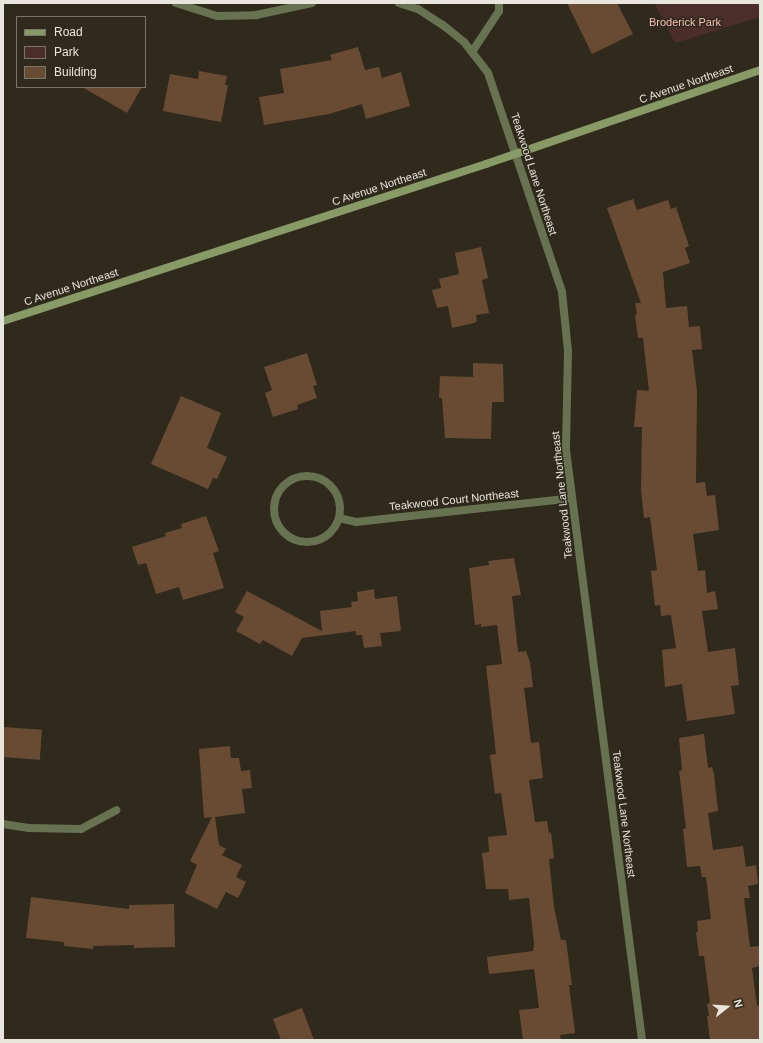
<!DOCTYPE html>
<style>
body{margin:0}
#map{position:relative;width:763px;height:1043px;overflow:hidden;background:#2f2a1c;font-family:Arial,sans-serif}
div>[style]{position:absolute}
[style*='--x']{left:calc(var(--x)*1px);top:calc(var(--y)*1px);width:calc(var(--w)*1px);rotate:calc(var(--a)*1deg)}
.green>*{inset:0;background:#4b2e2a}
.building>*{inset:0;background:#694b34;transform-origin:0 0}
.service>*{height:8px;margin:-4px;padding:0 4px;transform-origin:4px;border-radius:4px;background:#677251}
.minor>*{height:8px;margin:-4px;padding:0 4px;transform-origin:4px;border-radius:4px;background:#677251}
.minor>.ring{margin:-4px;padding:0;box-sizing:content-box;background:none;border:8px solid #677251;border-radius:50%}
.secondary>*{height:8px;margin:-4px;padding:0 4px;transform-origin:4px;border-radius:4px;background:#889a65}
span{translate:-50% -50%;white-space:nowrap;text-align:center;line-height:1.15;-webkit-text-stroke:3px #2f2a1c;paint-order:stroke}
.park-label{font-size:11px;color:#f8bfb8}
.street-label{font-size:11px;color:#e8e5dc}
.frame{position:absolute;inset:0;border:4px solid #e8e5dc;pointer-events:none}
.legend{position:absolute;left:16px;top:16px;width:130px;height:72px;box-sizing:border-box;background:#2f2a1c;border:1px solid #797569;margin:0;padding:5px 7px;list-style:none;font-size:12px;color:#e8e5dc}
.legend li{display:flex;align-items:center;gap:8px;height:20px}
.legend b{width:20px;border:1px solid #797569}
.north{position:absolute;left:707px;top:987px;width:40px;height:40px;-webkit-text-stroke:3px #2f2a1c;paint-order:stroke;rotate:73deg;font-size:11px;font-weight:700;line-height:16px;text-align:center;color:#e8e5dc}
.north::after{content:'';display:block;margin:auto;width:14px;height:18px;background:#e8e5dc;clip-path:polygon(50% 0,100% 100%,50% 72%,0 100%)}
</style>
<div id="map">
<div class="green">
<div style="clip-path:polygon(654px 3px,760px 3px,760px 17px,675px 43px)"></div>
</div>
<div class="building">
<div style="clip-path:polygon(567px 3px,617px 3px,633px 34px,592px 54px)"></div>
<div style="clip-path:polygon(358px 47px,365px 70px,379px 67px,382px 78px,401px 72px,410px 106px,366px 119px,362px 104px,329px 114px,264px 125px,259px 97px,284px 93px,280px 69px,332px 60px,330px 55px)"></div>
<div style="clip-path:polygon(199px 71px,227px 76px,225px 85px,228px 85px,221px 122px,163px 111px,170px 74px,198px 79px)"></div>
<div style="clip-path:polygon(82px 87px,142px 87px,127px 113px)"></div>
<div style="clip-path:polygon(633px 199px,637px 210px,668px 200px,671px 209px,676px 207px,689px 246px,685px 248px,690px 263px,663px 272px,666px 308px,687px 306px,689px 327px,700px 326px,702px 349px,692px 350px,697px 391px,696px 483px,705px 482px,707px 496px,715px 495px,719px 530px,693px 534px,698px 571px,705px 570px,707px 593px,715px 591px,718px 609px,702px 611px,708px 652px,735px 648px,739px 685px,731px 686px,735px 714px,687px 721px,682px 684px,665px 687px,662px 650px,676px 648px,671px 615px,661px 616px,660px 605px,655px 606px,651px 571px,657px 570px,650px 517px,644px 518px,641px 490px,642px 427px,634px 427px,637px 390px,649px 391px,643px 338px,638px 338px,635px 315px,637px 314px,635px 303px,641px 303px,607px 208px)"></div>
<div style="clip-path:polygon(481px 247px,488px 278px,482px 280px,489px 313px,476px 315px,477px 321px,474px 323px,452px 328px,448px 306px,437px 308px,432px 290px,441px 288px,439px 279px,459px 274px,455px 253px)"></div>
<div style="clip-path:polygon(307px 353px,317px 385px,313px 386px,317px 398px,297px 405px,298px 409px,273px 417px,265px 393px,272px 390px,264px 367px)"></div>
<div style="clip-path:polygon(473px 363px,503px 364px,504px 402px,492px 402px,491px 439px,445px 438px,442px 398px,439px 398px,440px 376px,473px 377px)"></div>
<div style="clip-path:polygon(181px 396px,221px 413px,207px 448px,227px 457px,217px 479px,213px 478px,208px 489px,151px 464px)"></div>
<div style="clip-path:polygon(206px 516px,219px 551px,213px 553px,224px 588px,183px 600px,179px 587px,156px 594px,146px 563px,138px 565px,132px 547px,166px 536px,165px 533px,182px 528px,181px 524px)"></div>
<div style="clip-path:polygon(514px 558px,521px 595px,512px 596px,518px 652px,526px 651px,530px 662px,533px 687px,524px 688px,531px 743px,539px 742px,543px 778px,529px 780px,535px 822px,547px 821px,549px 833px,551px 832px,554px 858px,549px 859px,554px 907px,561px 940px,566px 940px,572px 985px,569px 985px,575px 1033px,560px 1035px,561px 1040px,523px 1040px,519px 1010px,539px 1008px,534px 969px,489px 974px,487px 957px,533px 951px,534px 944px,529px 898px,509px 900px,508px 889px,486px 889px,482px 853px,489px 852px,488px 837px,507px 835px,501px 793px,495px 794px,490px 755px,496px 754px,486px 666px,502px 664px,497px 625px,481px 627px,481px 624px,475px 625px,469px 568px,489px 565px,488px 561px)"></div>
<div style="clip-path:polygon(374px 589px,375px 599px,397px 596px,401px 631px,380px 633px,382px 646px,364px 648px,362px 635px,356px 635px,356px 631px,302px 638px,292px 656px,263px 640px,260px 644px,236px 631px,244px 617px,235px 612px,247px 591px,322px 631px,320px 611px,352px 607px,351px 602px,358px 601px,357px 592px)"></div>
<div style="left:3px;top:727px;width:39px;height:30px;rotate:4deg"></div>
<div style="clip-path:polygon(704px 734px,708px 768px,712px 767px,714px 774px,718px 811px,708px 813px,713px 850px,743px 846px,746px 867px,756px 865px,758px 884px,748px 886px,750px 898px,744px 898px,750px 947px,759px 946px,760px 956px,760px 966px,752px 968px,757px 1006px,760px 1005px,760px 1040px,710px 1040px,707px 1016px,709px 1016px,707px 1004px,710px 1003px,704px 956px,699px 956px,696px 932px,698px 932px,697px 921px,711px 919px,706px 877px,702px 877px,700px 866px,687px 867px,683px 829px,686px 828px,679px 771px,682px 770px,679px 738px)"></div>
<div style="clip-path:polygon(230px 746px,231px 758px,239px 758px,241px 771px,250px 770px,252px 788px,242px 789px,245px 813px,215px 817px,219px 845px,226px 849px,222px 855px,242px 865px,236px 877px,246px 882px,238px 898px,226px 892px,217px 909px,185px 893px,197px 865px,190px 861px,212px 817px,204px 818px,199px 749px)"></div>
<div style="clip-path:polygon(31px 897px,129px 909px,129px 905px,174px 904px,175px 947px,134px 948px,134px 945px,93px 946px,93px 949px,64px 946px,64px 942px,26px 938px)"></div>
<div style="clip-path:polygon(302px 1008px,314px 1040px,281px 1040px,273px 1019px)"></div>
</div>
<div class="service">
<div style="--x:472;--y:52;--w:49;--a:-56.6"></div>
<div style="--x:499;--y:11;--w:8;--a:-90"></div>
</div>
<div class="minor">
<div style="--x:176;--y:3;--w:43;--a:17.6"></div>
<div style="--x:217;--y:16;--w:39;--a:-1"></div>
<div style="--x:256;--y:15;--w:57;--a:-12.1"></div>
<div style="--x:399;--y:3;--w:20;--a:18"></div>
<div style="--x:418;--y:9;--w:30;--a:33"></div>
<div style="--x:443;--y:25;--w:27;--a:39"></div>
<div style="--x:464;--y:42;--w:39;--a:52"></div>
<div style="--x:488;--y:73;--w:231;--a:71.3"></div>
<div style="--x:562;--y:292;--w:59;--a:84.2"></div>
<div style="--x:568;--y:351;--w:99;--a:91.2"></div>
<div style="--x:566;--y:450;--w:595;--a:82.66"></div>
<div class="ring" style="left:274px;top:476px;width:58px;height:58px"></div>
<div style="--x:339;--y:518;--w:17;--a:13"></div>
<div style="--x:356;--y:522;--w:217;--a:-6.3"></div>
<div style="--x:3;--y:824;--w:26;--a:9"></div>
<div style="--x:29;--y:828;--w:52;--a:1.1"></div>
<div style="--x:81;--y:829;--w:40;--a:-28"></div>
</div>
<div class="secondary">
<div style="--x:3;--y:321;--w:508;--a:-18.01"></div>
<div style="--x:486;--y:164;--w:290;--a:-18.9"></div>
</div>
<div class="park-label">
<span style="left:685px;top:22px">Broderick Park</span>
</div>
<div class="street-label">
<span style="left:686px;top:84px;rotate:-19deg">C Avenue Northeast</span>
<span style="left:534px;top:174px;rotate:72deg">Teakwood Lane Northeast</span>
<span style="left:379px;top:187px;rotate:-18deg">C Avenue Northeast</span>
<span style="left:71px;top:287px;rotate:-18deg">C Avenue Northeast</span>
<span style="left:562px;top:495px;rotate:-96deg">Teakwood Lane Northeast</span>
<span style="left:454px;top:500px;rotate:-6deg">Teakwood Court Northeast</span>
<span style="left:624px;top:814px;rotate:83deg">Teakwood Lane Northeast</span>
</div>
<div class="frame"></div>
<ul class="legend">
<li><b style="height:5px;background:#889a65"></b>Road</li>
<li><b style="height:11px;background:#4b2e2a"></b>Park</li>
<li><b style="height:11px;background:#694b34"></b>Building</li>
</ul>
<div class="north">N</div>
</div>
